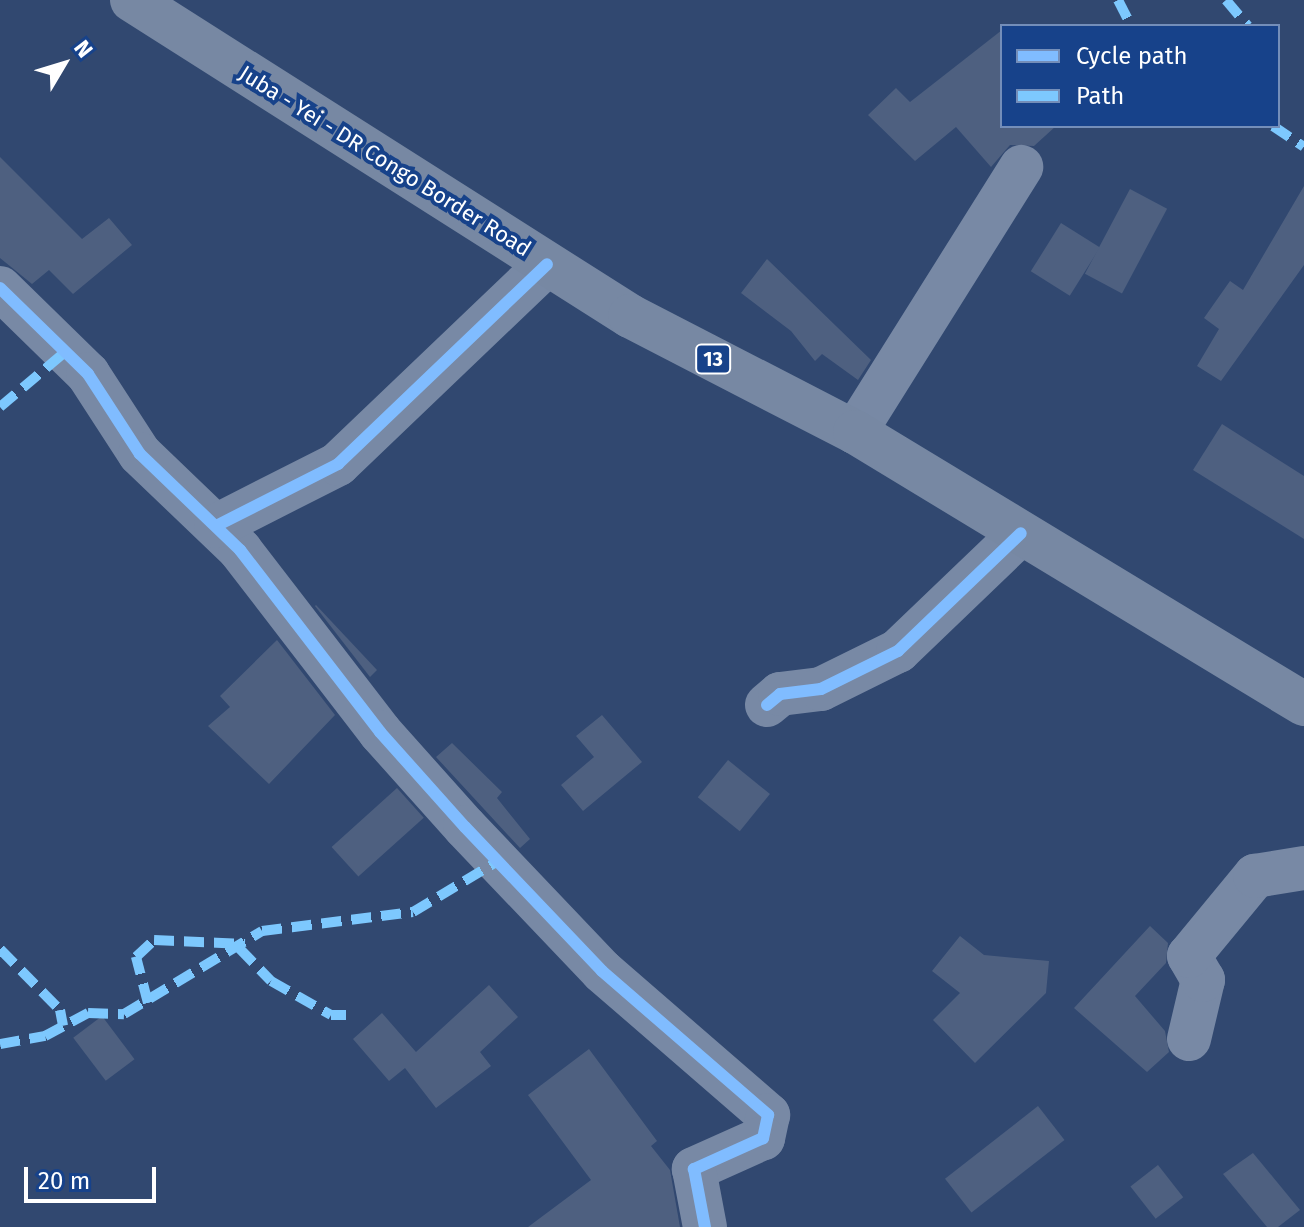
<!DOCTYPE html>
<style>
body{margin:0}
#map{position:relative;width:1304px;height:1227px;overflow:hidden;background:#314870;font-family:"Fira Sans",sans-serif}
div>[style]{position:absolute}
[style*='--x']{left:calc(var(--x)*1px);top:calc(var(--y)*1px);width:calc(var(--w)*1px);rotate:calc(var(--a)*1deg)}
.building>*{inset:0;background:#4e6080;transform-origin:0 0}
.minor>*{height:44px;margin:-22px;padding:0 22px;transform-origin:22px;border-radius:22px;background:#7889a5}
.primary>*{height:44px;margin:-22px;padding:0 22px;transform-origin:22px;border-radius:22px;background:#7788a3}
.quiet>*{height:10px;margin-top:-5px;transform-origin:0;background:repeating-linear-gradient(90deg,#7dc8fe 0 20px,transparent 0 30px)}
.cycleway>*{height:12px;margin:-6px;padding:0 6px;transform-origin:6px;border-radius:6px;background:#80bcff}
span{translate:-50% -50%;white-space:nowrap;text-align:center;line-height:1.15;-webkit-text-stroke:8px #17428a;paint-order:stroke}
.shield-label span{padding:2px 6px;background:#17428a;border:2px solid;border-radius:6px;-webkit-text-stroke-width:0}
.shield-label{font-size:20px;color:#fff;font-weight:700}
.street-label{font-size:22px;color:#fff}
.legend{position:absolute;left:1000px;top:24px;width:280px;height:104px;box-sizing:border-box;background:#17428a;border:2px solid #748eb9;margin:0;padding:10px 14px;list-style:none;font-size:24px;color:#fff}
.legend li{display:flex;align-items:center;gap:16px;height:40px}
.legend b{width:40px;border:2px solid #748eb9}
.north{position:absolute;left:24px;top:24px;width:80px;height:80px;-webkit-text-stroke:6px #17428a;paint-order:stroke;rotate:52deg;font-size:22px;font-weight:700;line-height:32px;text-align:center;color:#fff}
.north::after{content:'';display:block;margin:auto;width:28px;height:36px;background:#fff;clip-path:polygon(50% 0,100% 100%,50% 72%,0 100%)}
.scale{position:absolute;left:24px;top:1167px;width:132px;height:36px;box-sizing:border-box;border:4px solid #fff;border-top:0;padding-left:10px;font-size:24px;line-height:28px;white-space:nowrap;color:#fff;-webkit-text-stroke:6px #17428a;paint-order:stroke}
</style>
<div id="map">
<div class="building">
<div style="clip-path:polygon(1002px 30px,1002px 126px,1056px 126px,1034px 146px,1010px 145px,991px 167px,956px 127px,915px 161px,868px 115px,896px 88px,910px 102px)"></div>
<div style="clip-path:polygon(0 157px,82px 239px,109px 218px,132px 245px,73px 294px,49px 270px,32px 284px,0 258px)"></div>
<div style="clip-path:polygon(1304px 186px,1304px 265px,1221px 381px,1197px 366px,1219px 329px,1204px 318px,1230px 281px,1243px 290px)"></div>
<div style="left:1130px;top:189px;width:42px;height:96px;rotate:28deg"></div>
<div style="left:1061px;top:223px;width:46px;height:57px;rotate:32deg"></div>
<div style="clip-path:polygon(767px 259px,871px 360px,858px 380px,822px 354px,815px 361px,791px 331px,741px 293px)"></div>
<div style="clip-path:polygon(1222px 424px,1304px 476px,1304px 539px,1193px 470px)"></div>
<div style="clip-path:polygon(316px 605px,377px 670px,370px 677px,315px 606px)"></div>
<div style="clip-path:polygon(277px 640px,335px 715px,269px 784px,208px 726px,230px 707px,220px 696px)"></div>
<div style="clip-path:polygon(602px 715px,642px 762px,583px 811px,561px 785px,594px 757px,576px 736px)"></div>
<div style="clip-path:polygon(452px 743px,502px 792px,497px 798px,530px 839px,520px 848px,436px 757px)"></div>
<div style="left:728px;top:760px;width:54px;height:48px;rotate:39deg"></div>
<div style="left:397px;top:788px;width:40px;height:88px;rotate:48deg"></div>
<div style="clip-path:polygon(1150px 926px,1168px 943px,1166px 963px,1135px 996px,1165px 1031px,1169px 1052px,1147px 1072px,1074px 1008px)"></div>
<div style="clip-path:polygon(960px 936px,984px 955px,1049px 961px,1046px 993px,975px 1063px,933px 1020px,960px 993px,932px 971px)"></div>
<div style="clip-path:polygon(489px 985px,518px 1017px,480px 1052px,491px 1066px,436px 1108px,405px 1068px,389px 1081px,353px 1039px,382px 1013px,416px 1052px)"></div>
<div style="left:102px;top:1016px;width:54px;height:36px;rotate:53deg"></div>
<div style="clip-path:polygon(589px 1049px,657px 1141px,651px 1146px,670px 1170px,680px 1227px,528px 1227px,591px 1180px,528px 1095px)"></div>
<div style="left:1038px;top:1106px;width:43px;height:118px;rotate:52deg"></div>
<div style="clip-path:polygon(1253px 1153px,1300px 1210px,1278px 1227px,1267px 1227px,1223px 1174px)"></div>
<div style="left:1158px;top:1165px;width:41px;height:35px;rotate:52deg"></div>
</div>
<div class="minor">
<div style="--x:0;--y:288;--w:123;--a:44.3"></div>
<div style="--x:88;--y:374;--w:95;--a:57"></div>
<div style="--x:140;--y:454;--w:139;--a:43.8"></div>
<div style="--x:240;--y:550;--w:230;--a:52.4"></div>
<div style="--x:380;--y:732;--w:127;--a:48.2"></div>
<div style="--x:465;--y:827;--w:199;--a:46.4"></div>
<div style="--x:602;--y:971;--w:220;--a:40.9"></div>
<div style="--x:768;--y:1115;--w:24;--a:102"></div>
<div style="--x:763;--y:1138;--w:76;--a:155.8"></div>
<div style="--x:694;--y:1169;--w:59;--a:79.3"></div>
<div style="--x:855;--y:432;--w:313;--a:-57.9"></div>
<div style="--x:216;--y:526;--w:137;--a:-26.9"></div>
<div style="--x:338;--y:464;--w:289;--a:-43.7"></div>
<div style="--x:767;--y:705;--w:17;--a:-40"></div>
<div style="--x:780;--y:694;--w:41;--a:-7"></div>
<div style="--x:821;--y:689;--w:86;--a:-26.3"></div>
<div style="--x:898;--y:651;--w:170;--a:-43.8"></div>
<div style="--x:1189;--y:1039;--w:61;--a:-76.7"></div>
<div style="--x:1203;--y:980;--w:28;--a:-120"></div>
<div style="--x:1189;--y:956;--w:104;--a:-50.5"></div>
<div style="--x:1255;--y:876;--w:50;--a:-9.3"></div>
</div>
<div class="primary">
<div style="--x:132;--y:0;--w:590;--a:32.4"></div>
<div style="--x:630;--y:316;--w:253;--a:27.3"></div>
<div style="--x:855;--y:432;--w:525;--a:31.21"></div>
</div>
<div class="quiet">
<div style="--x:1118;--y:0;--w:29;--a:63"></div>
<div style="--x:1226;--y:0;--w:34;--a:50"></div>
<div style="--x:1273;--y:126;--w:37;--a:34"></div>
<div style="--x:0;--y:407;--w:84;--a:-40.2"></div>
<div style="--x:239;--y:948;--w:46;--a:45.9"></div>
<div style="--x:271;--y:981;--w:69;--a:29.5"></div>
<div style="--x:331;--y:1015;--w:15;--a:0"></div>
<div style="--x:0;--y:949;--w:86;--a:45.5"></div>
<div style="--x:60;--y:1010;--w:16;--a:79"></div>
<div style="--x:148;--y:1003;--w:48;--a:-104.6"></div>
<div style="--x:136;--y:957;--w:25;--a:-43"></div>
<div style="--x:154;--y:940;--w:91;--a:2.5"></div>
<div style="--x:0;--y:1044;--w:46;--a:-10.1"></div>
<div style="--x:45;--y:1036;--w:49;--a:-28.1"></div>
<div style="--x:88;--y:1013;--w:36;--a:2"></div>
<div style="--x:124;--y:1014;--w:161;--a:-31"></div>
<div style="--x:262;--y:931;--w:152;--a:-7.2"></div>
<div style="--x:413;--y:912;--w:99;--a:-31"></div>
</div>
<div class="cycleway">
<div style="--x:0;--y:288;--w:123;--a:44.3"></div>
<div style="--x:88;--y:374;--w:95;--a:57"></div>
<div style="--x:140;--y:454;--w:139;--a:43.8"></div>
<div style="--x:240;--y:550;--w:230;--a:52.4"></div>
<div style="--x:380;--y:732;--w:127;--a:48.2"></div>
<div style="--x:465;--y:827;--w:199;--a:46.4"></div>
<div style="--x:602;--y:971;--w:220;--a:40.9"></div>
<div style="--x:768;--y:1115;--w:24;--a:102"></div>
<div style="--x:763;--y:1138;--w:76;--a:155.8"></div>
<div style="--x:694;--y:1169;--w:59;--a:79.3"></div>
<div style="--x:216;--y:526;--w:137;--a:-26.9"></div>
<div style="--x:338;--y:464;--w:289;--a:-43.7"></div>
<div style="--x:767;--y:705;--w:17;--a:-40"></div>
<div style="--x:780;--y:694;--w:41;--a:-7"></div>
<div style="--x:821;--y:689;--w:86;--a:-26.3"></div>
<div style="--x:898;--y:651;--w:170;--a:-43.8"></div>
</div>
<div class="shield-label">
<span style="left:713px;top:359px">13</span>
</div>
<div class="street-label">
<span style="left:385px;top:161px;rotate:32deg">Juba - Yei - DR Congo Border Road</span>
</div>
<ul class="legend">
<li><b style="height:10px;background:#80bcff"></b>Cycle path</li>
<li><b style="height:10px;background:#7dc8fe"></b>Path</li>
</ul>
<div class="north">N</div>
<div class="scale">20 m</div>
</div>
